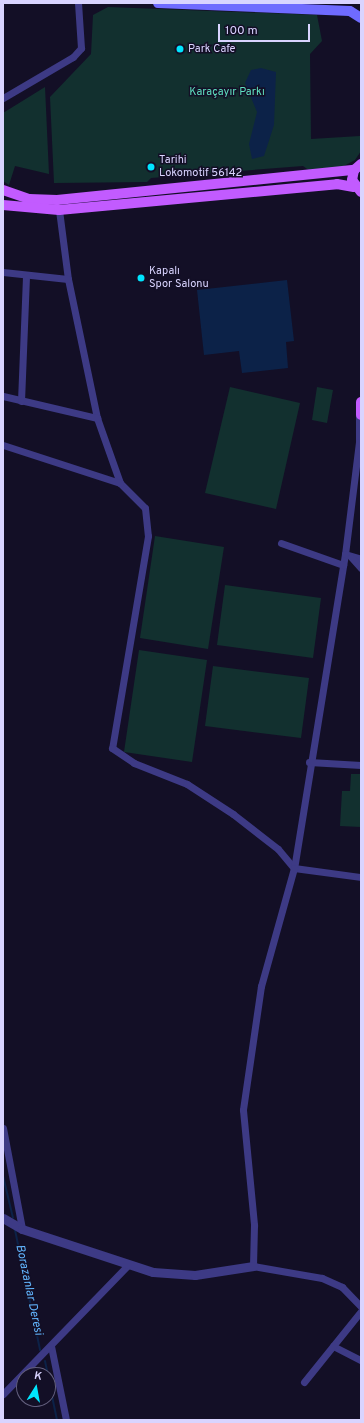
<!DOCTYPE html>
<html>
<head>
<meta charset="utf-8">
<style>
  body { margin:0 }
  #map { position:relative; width:364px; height:1423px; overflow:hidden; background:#130f26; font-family:Overpass,sans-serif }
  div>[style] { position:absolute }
  .green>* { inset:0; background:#12302f }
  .water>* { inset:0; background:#0c2248 }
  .stream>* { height:2px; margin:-1px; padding:0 1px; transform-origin:1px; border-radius:1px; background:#0c2248 }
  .minor>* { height:7px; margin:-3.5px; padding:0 3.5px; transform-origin:3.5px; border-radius:3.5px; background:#3d3a85 }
  .tertiary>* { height:9px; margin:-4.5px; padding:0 4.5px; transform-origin:4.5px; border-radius:4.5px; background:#3d3a85 }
  .secondary>* { height:10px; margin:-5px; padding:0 5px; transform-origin:5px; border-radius:5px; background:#6f6bff }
  .primary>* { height:10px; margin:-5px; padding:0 5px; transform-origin:5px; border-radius:5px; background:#c25bff }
  .dots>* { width:11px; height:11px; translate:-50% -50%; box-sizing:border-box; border:2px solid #130f26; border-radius:50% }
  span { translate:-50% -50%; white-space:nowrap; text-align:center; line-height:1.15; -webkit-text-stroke:3px #130f26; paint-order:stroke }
  .poi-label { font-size:11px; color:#d9d4ff }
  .left { translate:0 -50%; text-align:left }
  .park-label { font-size:11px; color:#5fe0c0 }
  .water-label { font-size:12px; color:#62b6ff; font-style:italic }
  .frame { position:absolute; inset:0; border:4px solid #d9d4ff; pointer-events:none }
  .north { position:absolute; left:16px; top:1367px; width:40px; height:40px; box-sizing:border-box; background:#130f26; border:1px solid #625e7d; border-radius:50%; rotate:11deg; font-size:11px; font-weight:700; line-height:16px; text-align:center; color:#d9d4ff }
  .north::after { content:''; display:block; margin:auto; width:14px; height:18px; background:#00e5ff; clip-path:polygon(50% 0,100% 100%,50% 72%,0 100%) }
  .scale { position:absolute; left:218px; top:24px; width:92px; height:18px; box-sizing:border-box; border:2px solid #d9d4ff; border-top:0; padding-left:5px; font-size:12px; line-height:14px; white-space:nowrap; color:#d9d4ff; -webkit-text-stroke:3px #130f26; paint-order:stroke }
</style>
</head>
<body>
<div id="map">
  <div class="green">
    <div style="clip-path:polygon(108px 7px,317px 15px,322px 41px,310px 54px,311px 139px,360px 136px,361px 151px,355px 160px,342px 167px,310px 171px,303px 166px,151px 178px,147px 182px,54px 183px,50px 97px,91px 54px,93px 15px)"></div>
    <div style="clip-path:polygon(45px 87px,49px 174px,15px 166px,9px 185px,3px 181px,3px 113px)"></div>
    <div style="clip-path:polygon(230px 387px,300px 403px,276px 509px,205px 493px)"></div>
    <div style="clip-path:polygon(317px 387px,333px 390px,327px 423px,312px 420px)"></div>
    <div style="clip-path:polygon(155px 536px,224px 547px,208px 649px,140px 638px)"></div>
    <div style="clip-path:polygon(225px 585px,321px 598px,313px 658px,217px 645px)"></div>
    <div style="clip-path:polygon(139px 650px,207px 660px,192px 762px,124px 752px)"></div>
    <div style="clip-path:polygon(213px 666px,309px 678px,301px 738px,205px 726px)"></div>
    <div style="clip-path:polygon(351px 774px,361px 774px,361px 827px,340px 826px,342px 791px,350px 791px)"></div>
  </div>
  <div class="water">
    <div style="clip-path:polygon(261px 68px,276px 72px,274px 125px,264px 156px,252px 159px,249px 144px,257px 112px,245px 83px,251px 70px)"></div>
    <div style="clip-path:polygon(287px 280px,294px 341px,286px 342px,288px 368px,242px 373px,239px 351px,204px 355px,197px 290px)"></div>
  </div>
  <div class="stream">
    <div style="left:3px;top:1176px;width:43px;rotate:76.6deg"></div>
    <div style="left:15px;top:1230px;width:123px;rotate:78.2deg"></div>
    <div style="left:45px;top:1361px;width:14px;rotate:78deg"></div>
    <div style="left:48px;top:1377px;width:44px;rotate:78.2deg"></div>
  </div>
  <div class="minor">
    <div style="left:3px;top:98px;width:81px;rotate:-30.4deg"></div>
    <div style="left:73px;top:57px;width:12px;rotate:-48deg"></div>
    <div style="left:81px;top:48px;width:45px;rotate:-93.8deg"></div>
    <div style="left:59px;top:210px;width:70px;rotate:82.6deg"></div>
    <div style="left:68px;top:279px;width:142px;rotate:78.2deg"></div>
    <div style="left:97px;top:418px;width:69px;rotate:70.5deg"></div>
    <div style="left:120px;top:483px;width:35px;rotate:45deg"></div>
    <div style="left:145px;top:508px;width:28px;rotate:84deg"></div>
    <div style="left:148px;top:536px;width:215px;rotate:99.6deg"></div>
    <div style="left:112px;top:748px;width:27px;rotate:34deg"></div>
    <div style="left:134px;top:763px;width:57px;rotate:21.6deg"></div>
    <div style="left:187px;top:784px;width:55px;rotate:33.1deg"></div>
    <div style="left:233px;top:814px;width:57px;rotate:37.9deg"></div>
    <div style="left:278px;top:849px;width:25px;rotate:50deg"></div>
    <div style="left:294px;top:868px;width:68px;rotate:7.7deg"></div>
    <div style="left:3px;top:272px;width:65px;rotate:6.1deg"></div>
    <div style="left:3px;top:396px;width:97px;rotate:13.2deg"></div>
    <div style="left:21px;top:401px;width:125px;rotate:-87.7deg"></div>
    <div style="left:359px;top:410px;width:32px;rotate:90deg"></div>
    <div style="left:359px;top:442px;width:113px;rotate:97.1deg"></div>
    <div style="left:345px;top:554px;width:318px;rotate:99.2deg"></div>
    <div style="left:294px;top:868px;width:123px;rotate:105.6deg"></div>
    <div style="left:261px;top:986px;width:125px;rotate:98.3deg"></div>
    <div style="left:243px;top:1110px;width:116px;rotate:84.5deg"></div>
    <div style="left:254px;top:1225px;width:41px;rotate:91.4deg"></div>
    <div style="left:253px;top:1266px;width:70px;rotate:9.9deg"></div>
    <div style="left:322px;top:1278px;width:22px;rotate:24deg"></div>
    <div style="left:342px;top:1287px;width:28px;rotate:46deg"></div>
    <div style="left:3px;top:445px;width:123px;rotate:18deg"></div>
    <div style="left:281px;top:543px;width:66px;rotate:19.5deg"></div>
    <div style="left:345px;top:554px;width:17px;rotate:17deg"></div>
    <div style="left:351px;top:557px;width:15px;rotate:48deg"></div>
    <div style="left:309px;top:762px;width:52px;rotate:3.3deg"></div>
    <div style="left:3px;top:1128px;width:103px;rotate:79.3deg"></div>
    <div style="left:51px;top:1346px;width:76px;rotate:78.5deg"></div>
    <div style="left:333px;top:1346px;width:31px;rotate:27deg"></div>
    <div style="left:304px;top:1382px;width:91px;rotate:-51.2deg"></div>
    <div style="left:3px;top:1394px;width:181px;rotate:-45.9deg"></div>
  </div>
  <div class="tertiary">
    <div style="left:3px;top:1218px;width:22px;rotate:30deg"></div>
    <div style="left:22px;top:1229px;width:138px;rotate:18.2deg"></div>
    <div style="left:153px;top:1272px;width:42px;rotate:4.1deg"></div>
    <div style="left:195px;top:1275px;width:59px;rotate:-8.8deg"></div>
  </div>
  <div class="secondary">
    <div style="left:158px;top:3px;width:192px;rotate:2.4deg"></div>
    <div style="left:350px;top:11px;width:13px;rotate:32deg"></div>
  </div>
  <div class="primary">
    <div style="left:361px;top:164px;width:9px;rotate:139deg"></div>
    <div style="left:354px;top:170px;width:10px;rotate:101deg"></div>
    <div style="left:352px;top:180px;width:15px;rotate:53deg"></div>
    <div style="left:3px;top:190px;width:28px;rotate:19deg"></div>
    <div style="left:29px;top:199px;width:28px;rotate:2deg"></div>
    <div style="left:57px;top:200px;width:299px;rotate:-5.8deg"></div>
    <div style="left:3px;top:205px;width:56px;rotate:5.1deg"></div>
    <div style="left:59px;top:210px;width:279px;rotate:-5.3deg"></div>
    <div style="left:337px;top:184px;width:17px;rotate:10deg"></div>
    <div style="left:361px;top:402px;width:13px;rotate:90deg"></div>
  </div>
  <div class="dots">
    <div style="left:180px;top:49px;background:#00e5ff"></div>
    <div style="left:151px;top:167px;background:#00e5ff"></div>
    <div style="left:141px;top:278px;background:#00e5ff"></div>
  </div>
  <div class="poi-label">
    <span class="left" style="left:188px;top:49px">Park Cafe</span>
    <span class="left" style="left:159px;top:167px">Tarihi<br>Lokomotif 56142</span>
    <span class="left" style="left:149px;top:278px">Kapalı<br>Spor Salonu</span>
  </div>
  <div class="park-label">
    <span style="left:227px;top:92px">Karaçayır Parkı</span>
  </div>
  <div class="water-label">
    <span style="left:28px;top:1290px;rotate:78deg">Borazanlar Deresi</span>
  </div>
  <div class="frame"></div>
  <div class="north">K</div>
  <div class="scale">100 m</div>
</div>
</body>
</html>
